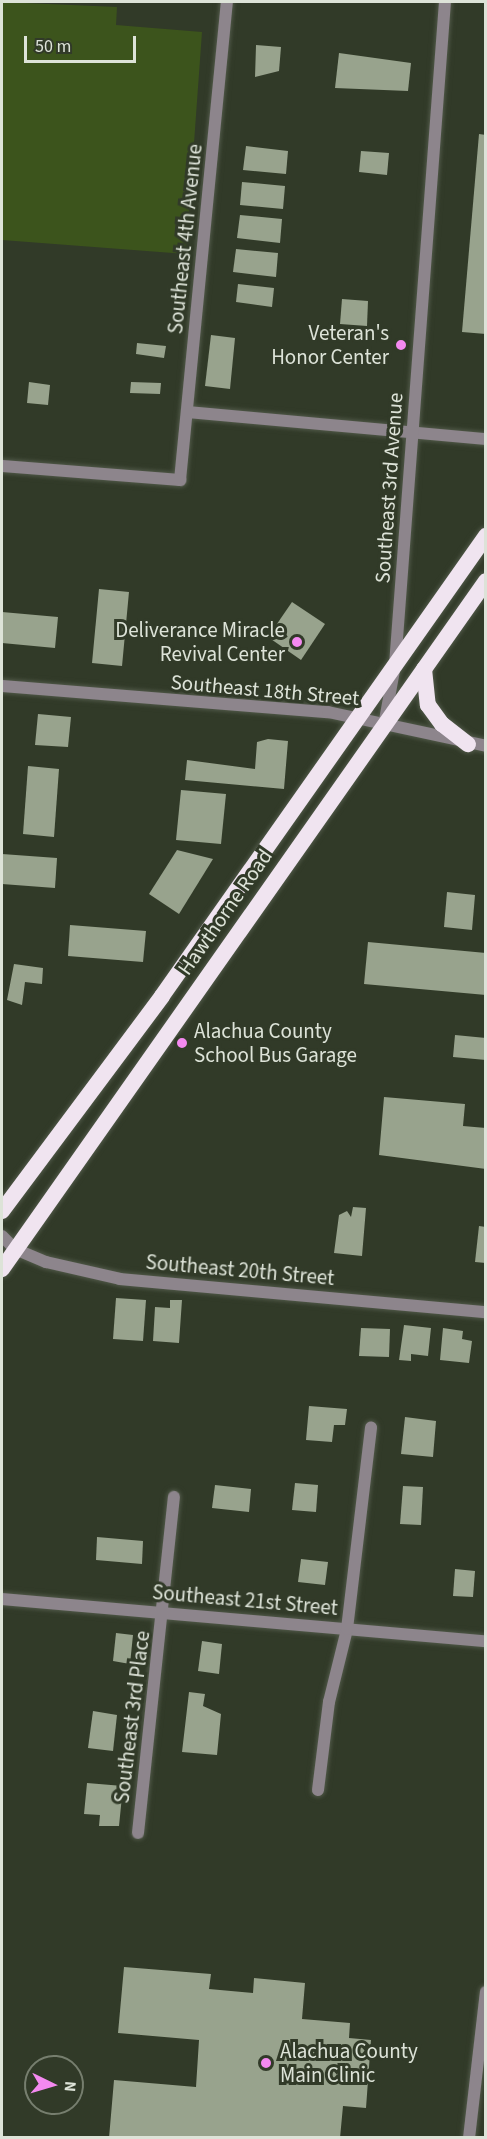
<!DOCTYPE html>
<html>
<head>
<meta charset="utf-8">
<style>
  body { margin:0 }
  #map { position:relative; width:487px; height:2139px; overflow:hidden; background:#313a28; font-family:"Source Sans 3",sans-serif }
  div>[style] { position:absolute }
  .green>* { inset:0; background:#3c541c }
  .building>* { inset:0; background:#98a38d }
  .roads { filter:drop-shadow(0 0 2px #505848) drop-shadow(0 0 2px #505848) }
  .minor>* { height:12px; margin:-6px; padding:0 6px; transform-origin:6px; border-radius:6px; background:#8d858c }
  .tertiary>* { height:12px; margin:-6px; padding:0 6px; transform-origin:6px; border-radius:6px; background:#8d858c }
  .trunk>* { height:16px; margin:-8px; padding:0 8px; transform-origin:8px; border-radius:8px; background:#f0e4f0 }
  .dots>* { width:16px; height:16px; translate:-50% -50%; box-sizing:border-box; border:3px solid #313a28; border-radius:50% }
  span { translate:-50% -50%; white-space:nowrap; text-align:center; line-height:1.15; -webkit-text-stroke:6px #313a28; paint-order:stroke }
  .street-label { font-size:21px; color:#dde3d8 }
  .poi-label { font-size:21px; color:#dde3d8 }
  .right { translate:-100% -50%; text-align:right }
  .left { translate:0 -50%; text-align:left }
  .frame { position:absolute; inset:0; border:3px solid #dde3d8; pointer-events:none }
  .north { position:absolute; left:24px; top:2055px; width:60px; height:60px; box-sizing:border-box; background:#313a28; border:2px solid #767e6e; border-radius:50%; rotate:95deg; font-size:16px; font-weight:700; line-height:24px; text-align:center; color:#dde3d8 }
  .north::after { content:''; display:block; margin:auto; width:21px; height:27px; background:#f489f0; clip-path:polygon(50% 0,100% 100%,50% 72%,0 100%) }
  .scale { position:absolute; left:24px; top:36px; width:112px; height:27px; box-sizing:border-box; border:3px solid #dde3d8; border-top:0; padding-left:8px; font-size:18px; line-height:21px; white-space:nowrap; color:#dde3d8; -webkit-text-stroke:4px #313a28; paint-order:stroke }
</style>
</head>
<body>
<div id="map">
  <div class="green">
    <div style="clip-path:polygon(2px 2px,117px 7px,116px 25px,202px 32px,186px 254px,2px 240px)"></div>
  </div>
  <div class="building">
    <div style="clip-path:polygon(256px 45px,281px 47px,279px 71px,255px 77px)"></div>
    <div style="clip-path:polygon(339px 53px,411px 63px,408px 91px,335px 88px)"></div>
    <div style="clip-path:polygon(479px 134px,486px 135px,486px 334px,462px 332px)"></div>
    <div style="clip-path:polygon(246px 146px,288px 151px,286px 174px,243px 170px)"></div>
    <div style="clip-path:polygon(361px 151px,389px 153px,387px 175px,359px 172px)"></div>
    <div style="clip-path:polygon(242px 182px,285px 186px,283px 209px,240px 205px)"></div>
    <div style="clip-path:polygon(240px 215px,282px 219px,280px 243px,237px 238px)"></div>
    <div style="clip-path:polygon(236px 249px,278px 253px,276px 277px,233px 272px)"></div>
    <div style="clip-path:polygon(238px 284px,274px 288px,272px 307px,236px 302px)"></div>
    <div style="clip-path:polygon(342px 299px,368px 301px,367px 326px,340px 324px)"></div>
    <div style="clip-path:polygon(211px 335px,235px 338px,230px 389px,205px 386px)"></div>
    <div style="clip-path:polygon(137px 343px,166px 346px,164px 358px,136px 354px)"></div>
    <div style="clip-path:polygon(29px 382px,50px 385px,48px 405px,27px 403px)"></div>
    <div style="clip-path:polygon(131px 382px,161px 383px,160px 394px,130px 393px)"></div>
    <div style="clip-path:polygon(99px 589px,129px 592px,122px 666px,92px 663px)"></div>
    <div style="clip-path:polygon(292px 602px,325px 624px,301px 660px,268px 637px)"></div>
    <div style="clip-path:polygon(2px 612px,58px 617px,55px 648px,2px 643px)"></div>
    <div style="clip-path:polygon(38px 714px,71px 717px,68px 747px,35px 745px)"></div>
    <div style="clip-path:polygon(268px 739px,288px 741px,284px 789px,185px 780px,187px 760px,255px 769px,257px 742px)"></div>
    <div style="clip-path:polygon(28px 766px,59px 769px,54px 837px,23px 834px)"></div>
    <div style="clip-path:polygon(181px 790px,226px 794px,221px 844px,176px 840px)"></div>
    <div style="clip-path:polygon(177px 850px,213px 859px,179px 914px,149px 894px)"></div>
    <div style="clip-path:polygon(2px 854px,57px 858px,55px 888px,2px 884px)"></div>
    <div style="clip-path:polygon(447px 892px,475px 895px,472px 930px,444px 927px)"></div>
    <div style="clip-path:polygon(70px 925px,146px 931px,143px 962px,68px 956px)"></div>
    <div style="clip-path:polygon(368px 942px,486px 953px,486px 995px,364px 984px)"></div>
    <div style="clip-path:polygon(14px 964px,43px 968px,42px 984px,25px 982px,22px 1005px,7px 1000px)"></div>
    <div style="clip-path:polygon(455px 1035px,486px 1038px,486px 1060px,453px 1057px)"></div>
    <div style="clip-path:polygon(384px 1097px,465px 1104px,463px 1126px,486px 1128px,486px 1169px,379px 1155px)"></div>
    <div style="clip-path:polygon(353px 1207px,366px 1208px,362px 1256px,334px 1253px,339px 1215px,347px 1211px,351px 1217px)"></div>
    <div style="clip-path:polygon(479px 1226px,486px 1227px,486px 1263px,475px 1262px)"></div>
    <div style="clip-path:polygon(116px 1298px,146px 1300px,143px 1341px,113px 1339px)"></div>
    <div style="clip-path:polygon(170px 1300px,182px 1300px,179px 1343px,153px 1341px,155px 1307px,170px 1308px)"></div>
    <div style="clip-path:polygon(404px 1325px,431px 1328px,428px 1356px,411px 1354px,411px 1361px,399px 1360px)"></div>
    <div style="clip-path:polygon(361px 1328px,390px 1329px,389px 1357px,359px 1356px)"></div>
    <div style="clip-path:polygon(443px 1328px,463px 1331px,462px 1339px,472px 1341px,469px 1363px,440px 1360px)"></div>
    <div style="clip-path:polygon(309px 1406px,347px 1409px,345px 1425px,334px 1425px,332px 1442px,306px 1440px)"></div>
    <div style="clip-path:polygon(405px 1417px,436px 1421px,433px 1457px,401px 1454px)"></div>
    <div style="clip-path:polygon(295px 1483px,318px 1485px,316px 1512px,292px 1510px)"></div>
    <div style="clip-path:polygon(215px 1485px,251px 1489px,249px 1512px,212px 1508px)"></div>
    <div style="clip-path:polygon(403px 1486px,423px 1487px,421px 1525px,400px 1524px)"></div>
    <div style="clip-path:polygon(97px 1537px,143px 1541px,142px 1564px,96px 1560px)"></div>
    <div style="clip-path:polygon(301px 1559px,328px 1562px,325px 1585px,298px 1582px)"></div>
    <div style="clip-path:polygon(455px 1569px,475px 1571px,473px 1597px,453px 1596px)"></div>
    <div style="clip-path:polygon(116px 1633px,133px 1635px,130px 1664px,113px 1661px)"></div>
    <div style="clip-path:polygon(202px 1641px,222px 1644px,219px 1674px,198px 1671px)"></div>
    <div style="clip-path:polygon(189px 1692px,205px 1694px,203px 1706px,221px 1714px,217px 1755px,182px 1752px)"></div>
    <div style="clip-path:polygon(93px 1711px,117px 1715px,113px 1751px,88px 1748px)"></div>
    <div style="clip-path:polygon(87px 1783px,123px 1786px,119px 1826px,99px 1826px,100px 1815px,84px 1814px)"></div>
    <div style="clip-path:polygon(124px 1967px,211px 1974px,209px 1989px,253px 1993px,254px 1978px,305px 1983px,302px 2019px,350px 2023px,349px 2038px,371px 2040px,366px 2108px,343px 2106px,340px 2138px,109px 2138px,114px 2080px,196px 2087px,199px 2040px,118px 2033px)"></div>
  </div>
  <div class="roads">
    <div class="minor">
      <div style="left:188px;top:412px;width:299px;rotate:5.2deg"></div>
      <div style="left:2px;top:466px;width:179px;rotate:4.5deg"></div>
      <div style="left:180px;top:480px;width:480px;rotate:-84.4deg"></div>
      <div style="left:2px;top:686px;width:327px;rotate:4.6deg"></div>
      <div style="left:328px;top:712px;width:162px;rotate:12.1deg"></div>
      <div style="left:2px;top:1236px;width:18px;rotate:45deg"></div>
      <div style="left:15px;top:1249px;width:34px;rotate:23deg"></div>
      <div style="left:46px;top:1262px;width:76px;rotate:12.9deg"></div>
      <div style="left:120px;top:1279px;width:367px;rotate:5.2deg"></div>
      <div style="left:2px;top:1599px;width:486px;rotate:5deg"></div>
      <div style="left:318px;top:1790px;width:89px;rotate:-82.9deg"></div>
      <div style="left:329px;top:1702px;width:75px;rotate:-76.1deg"></div>
      <div style="left:347px;top:1629px;width:203px;rotate:-83.2deg"></div>
      <div style="left:138px;top:1833px;width:338px;rotate:-83.9deg"></div>
      <div style="left:469px;top:2138px;width:147px;rotate:-83.4deg"></div>
    </div>
    <div class="tertiary">
      <div style="left:385px;top:720px;width:56px;rotate:-79.7deg"></div>
      <div style="left:395px;top:665px;width:665px;rotate:-85.69deg"></div>
    </div>
    <div class="trunk">
      <div style="left:424px;top:669px;width:36px;rotate:84deg"></div>
      <div style="left:428px;top:705px;width:24px;rotate:54deg"></div>
      <div style="left:442px;top:724px;width:33px;rotate:38deg"></div>
      <div style="left:2px;top:1211px;width:268px;rotate:-53.3deg"></div>
      <div style="left:162px;top:996px;width:563px;rotate:-54.84deg"></div>
      <div style="left:2px;top:1269px;width:841px;rotate:-54.87deg"></div>
    </div>
  </div>
  <div class="dots">
    <div style="left:401px;top:345px;background:#f489f0"></div>
    <div style="left:297px;top:642px;background:#f489f0"></div>
    <div style="left:182px;top:1043px;background:#f489f0"></div>
    <div style="left:266px;top:2063px;background:#f489f0"></div>
  </div>
  <div class="street-label">
    <span style="left:185px;top:239px;rotate:-84deg">Southeast 4th Avenue</span>
    <span style="left:389px;top:488px;rotate:-86deg">Southeast 3rd Avenue</span>
    <span style="left:265px;top:690px;rotate:5deg">Southeast 18th Street</span>
    <span style="left:225px;top:912px;rotate:-55deg">Hawthorne Road</span>
    <span style="left:240px;top:1270px;rotate:5deg">Southeast 20th Street</span>
    <span style="left:245px;top:1600px;rotate:5deg">Southeast 21st Street</span>
    <span style="left:132px;top:1717px;rotate:-83deg">Southeast 3rd Place</span>
  </div>
  <div class="poi-label">
    <span class="right" style="left:389px;top:345px">Veteran's<br>Honor Center</span>
    <span class="right" style="left:285px;top:642px">Deliverance Miracle<br>Revival Center</span>
    <span class="left" style="left:194px;top:1043px">Alachua County<br>School Bus Garage</span>
    <span class="left" style="left:280px;top:2063px">Alachua County<br>Main Clinic</span>
  </div>
  <div class="frame"></div>
  <div class="north">N</div>
  <div class="scale">50 m</div>
</div>
</body>
</html>
